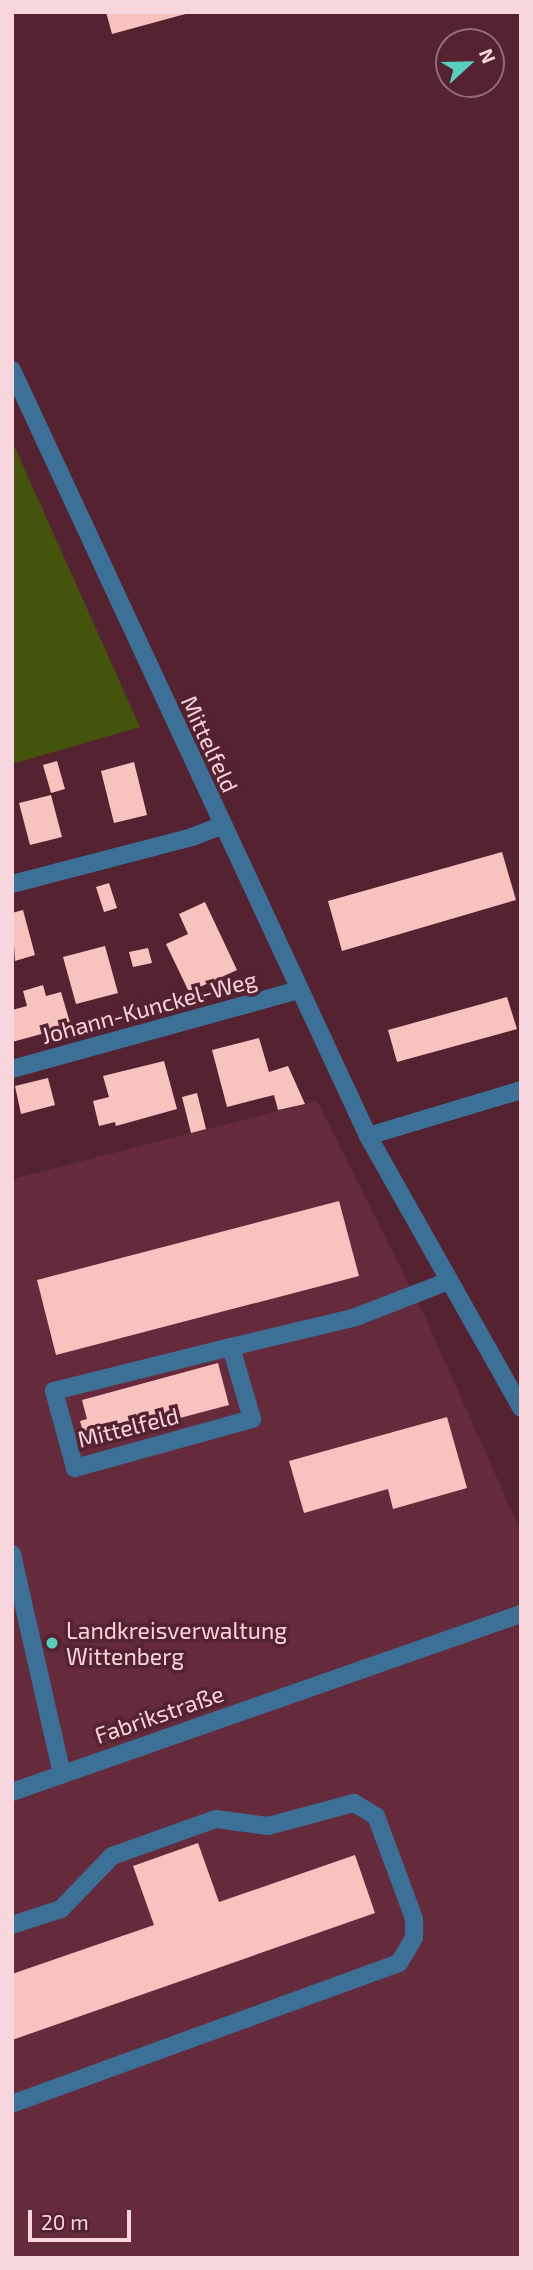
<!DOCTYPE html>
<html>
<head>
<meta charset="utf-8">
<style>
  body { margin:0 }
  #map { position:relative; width:533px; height:2270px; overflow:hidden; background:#552232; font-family:"Exo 2",sans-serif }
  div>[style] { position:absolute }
  .built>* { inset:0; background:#652a3c }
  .green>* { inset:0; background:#44540d }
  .building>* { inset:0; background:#f8c2bf }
  .minor>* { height:18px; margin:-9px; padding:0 9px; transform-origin:9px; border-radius:9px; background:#3c7096 }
  .dots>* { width:19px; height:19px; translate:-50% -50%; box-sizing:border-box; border:4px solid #552232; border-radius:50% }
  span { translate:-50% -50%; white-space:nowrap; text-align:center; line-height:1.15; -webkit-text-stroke:7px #552232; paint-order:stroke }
  .street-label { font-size:23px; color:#f8d6de }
  .poi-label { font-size:23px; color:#f8d6de }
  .left { translate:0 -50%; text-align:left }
  .frame { position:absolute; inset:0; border:14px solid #f8d6de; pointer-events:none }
  .north { position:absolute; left:435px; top:28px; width:70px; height:70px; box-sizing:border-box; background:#552232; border:2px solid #966a77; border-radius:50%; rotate:68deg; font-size:19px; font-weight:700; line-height:28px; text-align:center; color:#f8d6de }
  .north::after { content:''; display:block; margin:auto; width:24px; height:32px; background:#5acebd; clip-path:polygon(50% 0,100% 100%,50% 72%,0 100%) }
  .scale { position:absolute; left:28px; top:2210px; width:103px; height:32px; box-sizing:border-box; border:4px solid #f8d6de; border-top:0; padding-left:9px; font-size:21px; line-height:24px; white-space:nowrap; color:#f8d6de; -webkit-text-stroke:5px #552232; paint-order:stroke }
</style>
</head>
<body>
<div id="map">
  <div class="built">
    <div style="clip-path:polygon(317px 1101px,427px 1321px,521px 1532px,521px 2258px,12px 2258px,12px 1179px)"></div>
  </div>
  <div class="green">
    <div style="clip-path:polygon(12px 441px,140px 727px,12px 764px)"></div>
  </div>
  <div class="building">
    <div style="clip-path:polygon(106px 12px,189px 12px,189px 13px,112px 34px)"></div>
    <div style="clip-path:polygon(57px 761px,65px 789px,51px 793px,43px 765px)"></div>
    <div style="clip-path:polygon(134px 762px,147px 815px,114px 823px,101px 771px)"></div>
    <div style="clip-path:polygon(51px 795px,62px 837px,30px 845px,19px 803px)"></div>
    <div style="clip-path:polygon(502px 852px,516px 900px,342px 951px,328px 901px)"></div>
    <div style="clip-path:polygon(109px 883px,117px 908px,104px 912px,96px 887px)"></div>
    <div style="clip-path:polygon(205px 902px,237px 970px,189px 992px,166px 944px,188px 934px,179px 914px)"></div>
    <div style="clip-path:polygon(23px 910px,35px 955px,15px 961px,12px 913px)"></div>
    <div style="clip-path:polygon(105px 946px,118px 993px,76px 1004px,63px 957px)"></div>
    <div style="clip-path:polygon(148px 948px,152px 963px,133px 967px,129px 952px)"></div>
    <div style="clip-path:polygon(43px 985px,46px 996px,61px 992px,71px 1026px,12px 1042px,12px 1010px,27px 1006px,23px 991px)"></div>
    <div style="clip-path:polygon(507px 997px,517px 1029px,397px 1062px,388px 1030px)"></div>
    <div style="clip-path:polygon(259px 1038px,269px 1072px,288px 1066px,305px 1104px,278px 1110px,274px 1095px,227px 1107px,212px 1050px)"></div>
    <div style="clip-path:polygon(164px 1061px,177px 1109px,116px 1126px,115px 1122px,99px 1126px,93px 1101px,109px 1097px,103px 1076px)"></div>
    <div style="clip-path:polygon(48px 1078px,55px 1105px,21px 1114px,15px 1086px)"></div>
    <div style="clip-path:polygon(197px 1093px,206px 1129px,191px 1133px,182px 1097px)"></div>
    <div style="clip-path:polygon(339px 1201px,359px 1276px,56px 1355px,37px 1280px)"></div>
    <div style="clip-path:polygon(218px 1363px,229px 1405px,93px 1441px,91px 1433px,84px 1435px,80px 1421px,87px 1419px,82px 1400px)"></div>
    <div style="clip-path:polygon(447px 1417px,467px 1488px,393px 1509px,388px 1489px,304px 1513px,289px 1461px)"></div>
    <div style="clip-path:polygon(198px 1843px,219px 1902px,355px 1855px,375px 1913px,12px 2040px,12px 1974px,154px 1925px,133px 1866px)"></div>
  </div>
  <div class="minor">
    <div style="left:12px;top:370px;width:845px;rotate:65.07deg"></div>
    <div style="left:368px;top:1136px;width:312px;rotate:60.6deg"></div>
    <div style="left:12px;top:884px;width:186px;rotate:-14.6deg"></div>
    <div style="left:192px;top:837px;width:30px;rotate:-21deg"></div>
    <div style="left:12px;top:1069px;width:297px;rotate:-15.4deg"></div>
    <div style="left:368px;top:1136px;width:160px;rotate:-16.7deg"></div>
    <div style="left:231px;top:1347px;width:75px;rotate:73.7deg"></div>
    <div style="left:252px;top:1419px;width:184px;rotate:164.5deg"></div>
    <div style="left:75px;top:1468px;width:80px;rotate:-105.3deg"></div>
    <div style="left:54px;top:1391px;width:182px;rotate:-14deg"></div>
    <div style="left:231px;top:1347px;width:125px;rotate:-13.4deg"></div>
    <div style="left:353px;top:1318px;width:103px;rotate:-21.1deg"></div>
    <div style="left:12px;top:1554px;width:226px;rotate:77.2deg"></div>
    <div style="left:12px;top:1792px;width:539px;rotate:-19.28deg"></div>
    <div style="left:12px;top:1925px;width:52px;rotate:-18.1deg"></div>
    <div style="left:61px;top:1909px;width:74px;rotate:-46.1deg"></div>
    <div style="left:112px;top:1856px;width:110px;rotate:-19.6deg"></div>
    <div style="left:216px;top:1819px;width:52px;rotate:7.7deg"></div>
    <div style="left:268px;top:1826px;width:89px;rotate:-15deg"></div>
    <div style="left:354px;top:1803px;width:26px;rotate:31deg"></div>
    <div style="left:376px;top:1816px;width:110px;rotate:69.7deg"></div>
    <div style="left:414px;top:1919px;width:19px;rotate:90deg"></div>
    <div style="left:414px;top:1938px;width:29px;rotate:121deg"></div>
    <div style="left:399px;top:1963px;width:412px;rotate:160deg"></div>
  </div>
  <div class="dots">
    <div style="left:52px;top:1643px;background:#5acebd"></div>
  </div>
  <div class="street-label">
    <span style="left:210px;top:744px;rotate:65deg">Mittelfeld</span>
    <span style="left:149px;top:1007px;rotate:-15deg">Johann-Kunckel-Weg</span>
    <span style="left:128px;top:1427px;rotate:-14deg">Mittelfeld</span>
    <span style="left:159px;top:1714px;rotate:-19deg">Fabrikstraße</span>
  </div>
  <div class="poi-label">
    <span class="left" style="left:66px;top:1643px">Landkreisverwaltung<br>Wittenberg</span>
  </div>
  <div class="frame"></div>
  <div class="north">N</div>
  <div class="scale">20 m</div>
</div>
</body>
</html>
